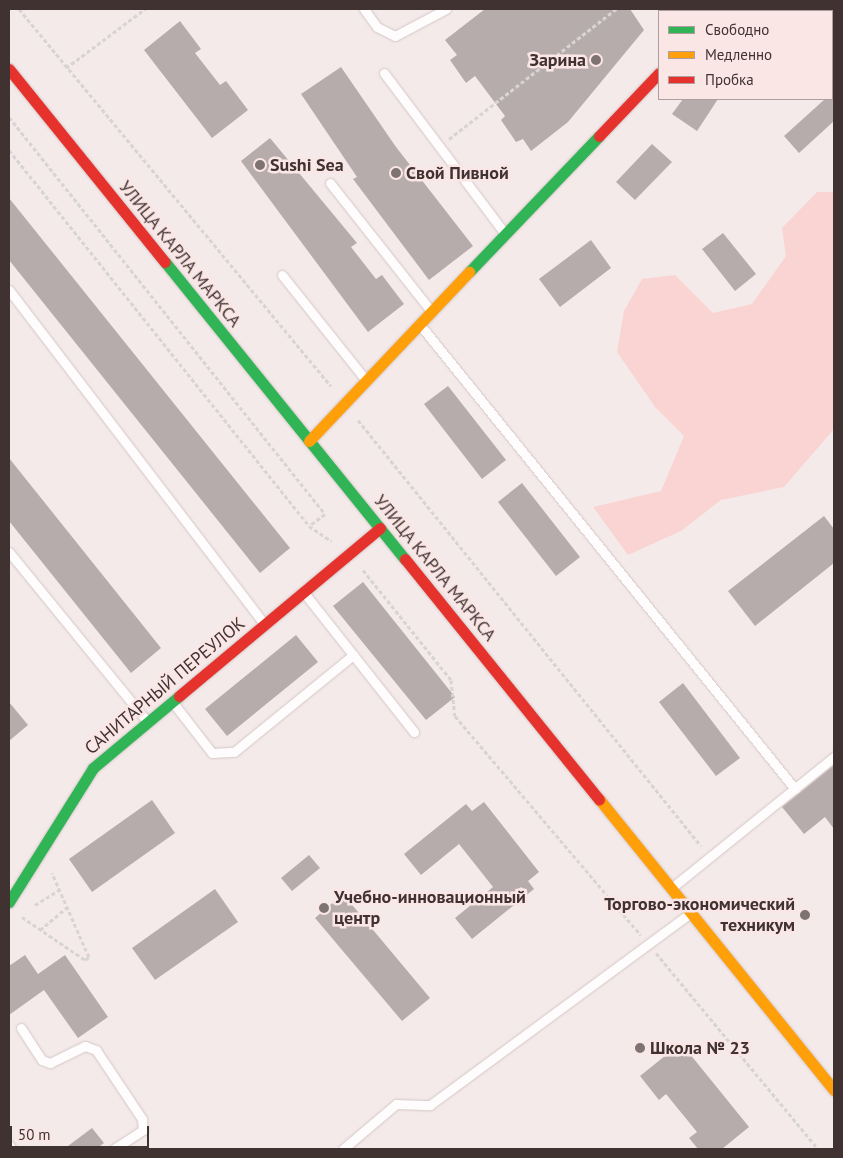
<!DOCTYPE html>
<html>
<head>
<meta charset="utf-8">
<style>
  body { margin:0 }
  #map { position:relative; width:843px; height:1158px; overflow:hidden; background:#f5eaea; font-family:"PT Sans",sans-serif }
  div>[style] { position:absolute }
  .green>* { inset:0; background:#f9d4d3 }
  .building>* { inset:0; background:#b7acac }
  .path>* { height:3px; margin-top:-1.5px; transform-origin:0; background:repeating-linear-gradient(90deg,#d7d4d3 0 4px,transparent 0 6.5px) }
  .roads { filter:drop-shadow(0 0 1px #d3c7c6) drop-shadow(0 0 1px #d3c7c6) }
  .lane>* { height:9px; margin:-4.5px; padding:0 4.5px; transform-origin:4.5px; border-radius:4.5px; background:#fefcfc }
  .street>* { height:19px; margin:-9.5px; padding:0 9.5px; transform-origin:9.5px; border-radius:9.5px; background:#fefcfc }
  .fast>* { height:11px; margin:-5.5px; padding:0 5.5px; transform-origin:5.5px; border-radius:5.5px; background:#30b455 }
  .slow>* { height:11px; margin:-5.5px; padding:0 5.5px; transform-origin:5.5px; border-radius:5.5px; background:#ff9f0a }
  .jam>* { height:11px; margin:-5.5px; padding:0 5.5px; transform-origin:5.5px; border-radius:5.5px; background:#e5322d }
  .dots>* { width:14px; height:14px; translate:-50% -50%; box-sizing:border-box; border:2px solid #fae6e5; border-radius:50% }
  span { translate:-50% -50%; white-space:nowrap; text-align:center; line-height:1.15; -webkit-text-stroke:5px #fae6e5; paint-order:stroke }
  .poi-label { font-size:18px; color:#3f3231; font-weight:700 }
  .right { translate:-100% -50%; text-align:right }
  .left { translate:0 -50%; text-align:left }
  .street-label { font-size:18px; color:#3f3231 }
  .frame { position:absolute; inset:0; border:10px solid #3f3231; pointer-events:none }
  .legend { position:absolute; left:658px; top:10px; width:175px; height:90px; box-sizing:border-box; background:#fae6e5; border:1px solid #af9e9d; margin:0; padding:6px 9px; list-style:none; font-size:15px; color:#3f3231 }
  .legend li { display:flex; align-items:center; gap:10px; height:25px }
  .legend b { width:25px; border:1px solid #af9e9d }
  .scale { position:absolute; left:10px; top:1126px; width:139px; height:22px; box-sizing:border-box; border:2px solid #3f3231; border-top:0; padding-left:6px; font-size:15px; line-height:18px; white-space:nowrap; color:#3f3231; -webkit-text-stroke:4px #fae6e5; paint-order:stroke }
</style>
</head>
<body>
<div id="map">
  <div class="green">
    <div style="clip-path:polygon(817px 192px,834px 192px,834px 429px,784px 487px,721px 500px,681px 531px,628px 555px,593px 507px,661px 491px,684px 436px,655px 407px,617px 352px,624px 311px,642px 279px,675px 275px,713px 313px,752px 304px,786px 256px,782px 228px)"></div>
  </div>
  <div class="building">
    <div style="clip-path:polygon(485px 9px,630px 9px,644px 30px,568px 122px,531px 151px,523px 139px,516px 142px,501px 120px,505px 116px,475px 76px,466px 83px,450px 60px,457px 55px,445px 40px)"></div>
    <div style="clip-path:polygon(180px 21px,201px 49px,195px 53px,220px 85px,226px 81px,248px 110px,212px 138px,144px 50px)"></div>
    <div style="clip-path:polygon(341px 67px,396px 147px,473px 246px,429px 280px,353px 179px,357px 177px,301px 94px)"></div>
    <div style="clip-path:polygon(834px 90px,834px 121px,799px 153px,784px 136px,825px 99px,832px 99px)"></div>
    <div style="clip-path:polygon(683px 99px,718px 99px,697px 131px,672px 114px)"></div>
    <div style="clip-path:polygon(270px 138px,357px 243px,351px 247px,376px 279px,382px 275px,404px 304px,368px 332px,241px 161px)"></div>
    <div style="clip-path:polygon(652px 144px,672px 162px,635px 200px,616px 182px)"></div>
    <div style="clip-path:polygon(9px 198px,290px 548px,260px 573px,9px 260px)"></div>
    <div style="clip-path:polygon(723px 233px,756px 274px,735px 291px,702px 249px)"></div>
    <div style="clip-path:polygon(591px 240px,611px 268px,560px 307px,539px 279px)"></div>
    <div style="clip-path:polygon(448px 386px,506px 460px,482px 479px,424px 404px)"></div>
    <div style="clip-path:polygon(9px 458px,161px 648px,131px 673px,9px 521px)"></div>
    <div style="clip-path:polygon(522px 483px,580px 557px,556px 576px,498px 502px)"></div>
    <div style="clip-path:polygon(824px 516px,834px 529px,834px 563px,755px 626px,728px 591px)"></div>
    <div style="clip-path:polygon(363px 582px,455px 697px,426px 720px,333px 606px)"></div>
    <div style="clip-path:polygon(296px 635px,318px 662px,227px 736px,205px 709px)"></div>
    <div style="clip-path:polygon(683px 683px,740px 758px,716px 776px,659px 702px)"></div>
    <div style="clip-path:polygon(9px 702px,28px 725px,9px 741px)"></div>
    <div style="clip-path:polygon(834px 765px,834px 829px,825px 817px,804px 834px,782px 807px)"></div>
    <div style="clip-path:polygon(152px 800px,175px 833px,92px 892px,69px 859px)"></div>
    <div style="clip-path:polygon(484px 802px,539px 872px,528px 881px,534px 889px,472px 939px,455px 918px,493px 887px,459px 844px,421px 875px,404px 854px,466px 804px,472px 811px)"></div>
    <div style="clip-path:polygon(309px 855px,320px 868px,292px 891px,281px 878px)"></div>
    <div style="clip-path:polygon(215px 889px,238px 922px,155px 980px,132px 948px)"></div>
    <div style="clip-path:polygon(343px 894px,430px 998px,402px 1021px,315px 918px)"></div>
    <div style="clip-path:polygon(25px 955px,38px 974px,65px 955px,108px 1017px,78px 1038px,44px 990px,9px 1015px,9px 966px)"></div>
    <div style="clip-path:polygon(681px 1043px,749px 1127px,722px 1149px,698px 1149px,689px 1138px,697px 1132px,666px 1094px,659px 1100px,640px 1076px)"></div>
    <div style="clip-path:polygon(92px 1128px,104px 1143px,96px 1149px,64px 1149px)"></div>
  </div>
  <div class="path">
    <div style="left:19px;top:9px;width:489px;rotate:50.4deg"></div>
    <div style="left:66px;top:68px;width:99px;rotate:-36.8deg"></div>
    <div style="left:9px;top:117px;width:507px;rotate:51.48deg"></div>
    <div style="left:325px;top:514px;width:20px;rotate:143deg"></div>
    <div style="left:449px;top:139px;width:212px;rotate:-37.9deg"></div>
    <div style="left:9px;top:150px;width:481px;rotate:51.4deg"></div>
    <div style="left:309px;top:526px;width:27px;rotate:34deg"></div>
    <div style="left:358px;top:420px;width:547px;rotate:51.16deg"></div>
    <div style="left:363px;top:570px;width:141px;rotate:51.3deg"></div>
    <div style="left:451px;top:680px;width:36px;rotate:84deg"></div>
    <div style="left:455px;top:716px;width:287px;rotate:49.7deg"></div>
    <div style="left:35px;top:905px;width:28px;rotate:-32deg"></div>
    <div style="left:22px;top:917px;width:76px;rotate:34.3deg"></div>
    <div style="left:85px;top:960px;width:5px;rotate:-37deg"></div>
    <div style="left:89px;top:957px;width:92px;rotate:-113.8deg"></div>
    <div style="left:40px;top:930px;width:35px;rotate:-40deg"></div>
    <div style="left:656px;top:953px;width:254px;rotate:50.4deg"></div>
  </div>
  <div class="roads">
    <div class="lane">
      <div style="left:364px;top:9px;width:22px;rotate:54deg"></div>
      <div style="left:377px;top:27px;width:20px;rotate:27deg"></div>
      <div style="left:395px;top:36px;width:58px;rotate:-27.9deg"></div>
      <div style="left:733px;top:9px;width:36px;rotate:3deg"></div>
      <div style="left:832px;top:16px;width:2px"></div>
      <div style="left:384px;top:73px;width:199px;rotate:53deg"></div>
      <div style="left:330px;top:183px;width:163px;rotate:51.7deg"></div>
      <div style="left:282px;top:275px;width:133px;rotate:51.4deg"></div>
      <div style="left:9px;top:290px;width:420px;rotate:52.6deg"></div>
      <div style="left:421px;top:326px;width:595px;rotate:51.07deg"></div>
      <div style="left:9px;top:552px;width:217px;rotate:50.8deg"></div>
      <div style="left:305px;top:594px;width:176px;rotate:51.7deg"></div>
      <div style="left:174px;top:704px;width:62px;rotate:52.2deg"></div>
      <div style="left:212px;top:753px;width:22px;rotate:-3deg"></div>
      <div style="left:234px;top:752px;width:154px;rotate:-39.2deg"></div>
      <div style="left:674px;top:886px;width:206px;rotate:-38.9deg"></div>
      <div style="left:21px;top:1028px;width:38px;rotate:57deg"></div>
      <div style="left:42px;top:1060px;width:9px;rotate:21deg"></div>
      <div style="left:50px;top:1063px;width:39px;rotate:-26deg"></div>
      <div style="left:85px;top:1046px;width:12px;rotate:20deg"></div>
      <div style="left:96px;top:1050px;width:83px;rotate:56.3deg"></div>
      <div style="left:142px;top:1119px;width:11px;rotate:85deg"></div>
      <div style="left:143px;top:1130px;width:35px;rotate:147deg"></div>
      <div style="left:9px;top:1145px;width:5px;rotate:53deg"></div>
      <div style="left:343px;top:1149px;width:70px;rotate:-40.3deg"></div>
      <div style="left:396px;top:1104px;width:34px;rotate:2deg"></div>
      <div style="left:430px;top:1105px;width:320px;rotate:-36.4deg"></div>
    </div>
    <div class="street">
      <div style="left:716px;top:11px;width:4px;rotate:-34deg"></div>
    </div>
    <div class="fast">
      <div style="left:165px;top:262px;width:382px;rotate:51.1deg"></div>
      <div style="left:469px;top:272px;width:188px;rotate:-46.3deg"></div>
      <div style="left:9px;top:902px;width:158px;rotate:-57.9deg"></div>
      <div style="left:93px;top:768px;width:112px;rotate:-39.9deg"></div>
    </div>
    <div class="slow">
      <div style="left:309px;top:441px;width:233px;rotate:-46.6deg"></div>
      <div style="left:599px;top:799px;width:374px;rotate:51.1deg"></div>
    </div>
    <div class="jam">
      <div style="left:9px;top:69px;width:248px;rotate:51.1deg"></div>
      <div style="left:599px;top:136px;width:87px;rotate:-46.4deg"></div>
      <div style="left:405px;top:559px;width:309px;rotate:51.1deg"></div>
      <div style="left:179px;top:696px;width:262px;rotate:-39.9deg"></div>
    </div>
  </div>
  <div class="dots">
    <div style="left:596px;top:60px;background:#7f7272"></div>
    <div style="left:260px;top:165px;background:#7f7272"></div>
    <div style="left:396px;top:173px;background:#7f7272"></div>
    <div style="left:324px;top:908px;background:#7f7272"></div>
    <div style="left:805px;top:915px;background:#7f7272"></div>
    <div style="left:640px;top:1048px;background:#7f7272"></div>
  </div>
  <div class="poi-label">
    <span class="right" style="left:586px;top:60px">Зарина</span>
    <span class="left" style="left:270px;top:165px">Sushi Sea</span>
    <span class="left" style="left:406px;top:173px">Свой Пивной</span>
    <span class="left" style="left:334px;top:908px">Учебно-инновационный<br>центр</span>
    <span class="right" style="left:795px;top:915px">Торгово-экономический<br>техникум</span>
    <span class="left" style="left:650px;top:1048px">Школа № 23</span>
  </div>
  <div class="street-label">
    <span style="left:180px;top:254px;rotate:51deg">УЛИЦА КАРЛА МАРКСА</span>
    <span style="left:435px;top:568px;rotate:51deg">УЛИЦА КАРЛА МАРКСА</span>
    <span style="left:165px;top:686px;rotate:-40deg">САНИТАРНЫЙ ПЕРЕУЛОК</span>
  </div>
  <div class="frame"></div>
  <ul class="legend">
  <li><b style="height:6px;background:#30b455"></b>Свободно</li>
  <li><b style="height:6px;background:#ff9f0a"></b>Медленно</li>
  <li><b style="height:6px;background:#e5322d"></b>Пробка</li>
  </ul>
  <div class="scale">50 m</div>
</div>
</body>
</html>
